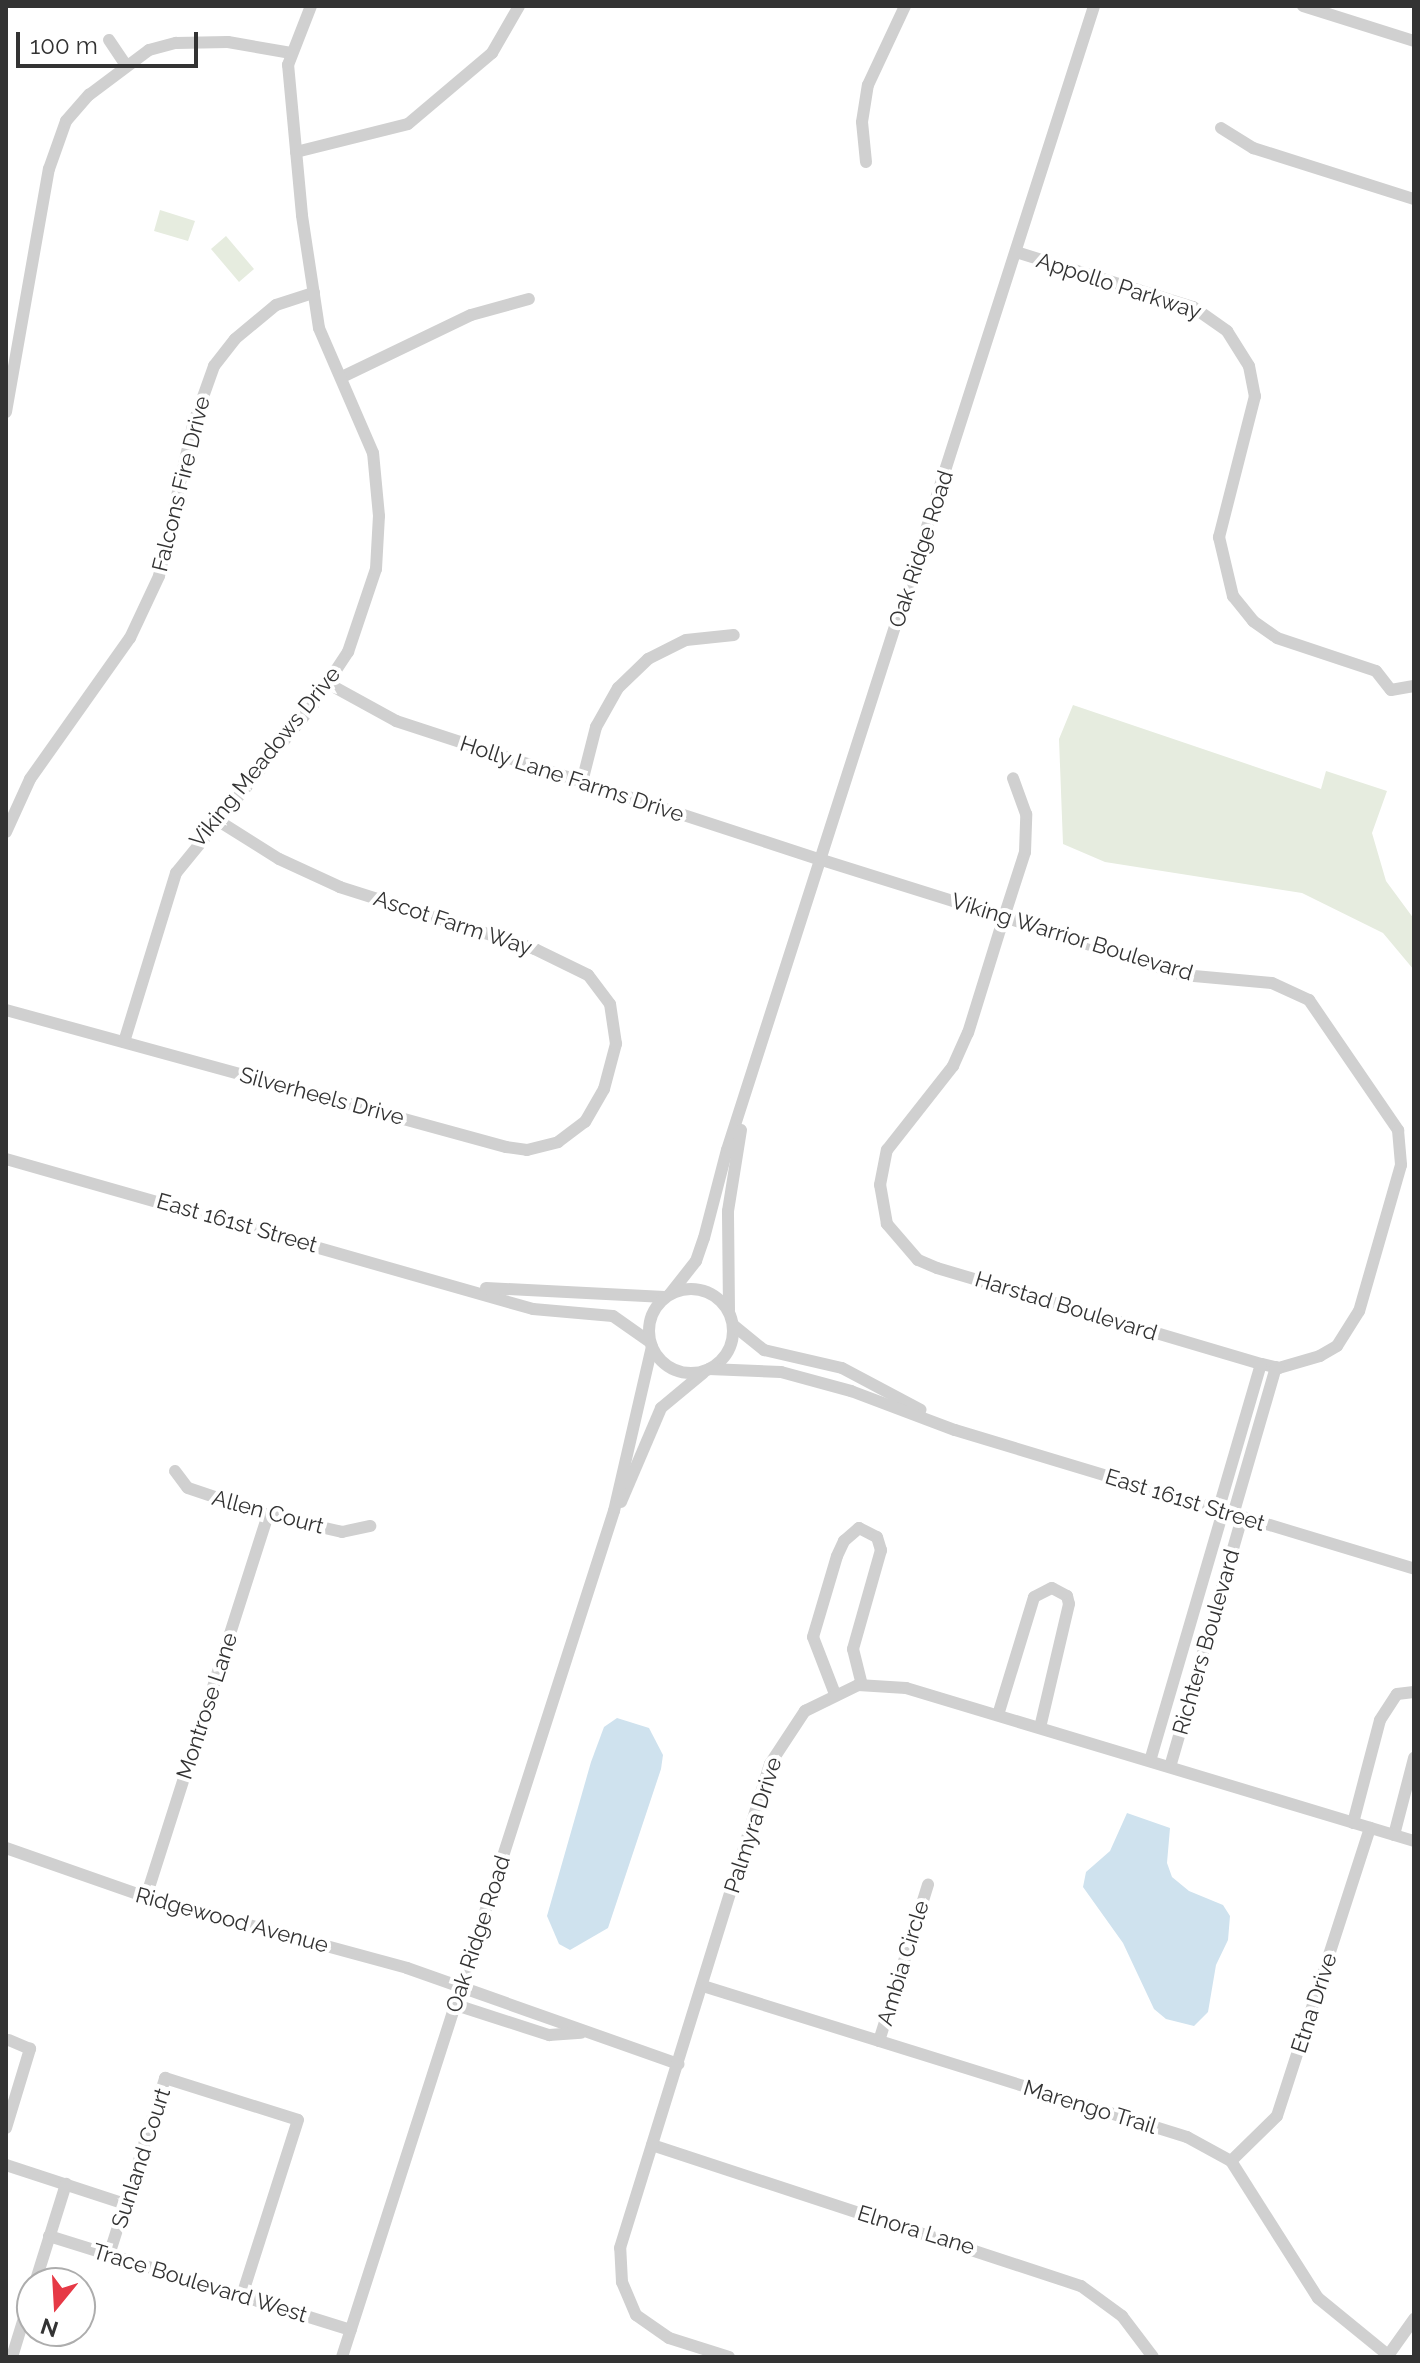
<!DOCTYPE html>
<html>
<head>
<meta charset="utf-8">
<style>
  body { margin:0 }
  #map { position:relative; width:1420px; height:2363px; overflow:hidden; background:#fff; font-family:Raleway,sans-serif }
  div>[style] { position:absolute }
  .green>* { inset:0; background:#e6ecdf }
  .water>* { inset:0; background:#cfe2ee }
  .minor>* { height:12px; margin:-6px; padding:0 6px; transform-origin:6px; border-radius:6px; background:#d0d0d0 }
  .minor>.ring { margin:-6px; padding:0; box-sizing:content-box; background:none; border:12px solid #d0d0d0; border-radius:50% }
  span { translate:-50% -50%; white-space:nowrap; text-align:center; line-height:1.15; -webkit-text-stroke:8px #fff; paint-order:stroke }
  .street-label { font-size:22px; color:#333 }
  .frame { position:absolute; inset:0; border:8px solid #333; pointer-events:none }
  .north { position:absolute; left:16px; top:2267px; width:80px; height:80px; box-sizing:border-box; background:#fff; border:2px solid #adadad; border-radius:50%; rotate:198deg; font-size:22px; font-weight:700; line-height:32px; text-align:center; color:#333 }
  .north::after { content:''; display:block; margin:auto; width:28px; height:36px; background:#e63946; clip-path:polygon(50% 0,100% 100%,50% 72%,0 100%) }
  .scale { position:absolute; left:16px; top:32px; width:182px; height:36px; box-sizing:border-box; border:4px solid #333; border-top:0; padding-left:10px; font-size:24px; line-height:28px; white-space:nowrap; color:#333; -webkit-text-stroke:6px #fff; paint-order:stroke }
</style>
</head>
<body>
<div id="map">
  <div class="green">
    <div style="clip-path:polygon(160px 210px,195px 221px,188px 241px,154px 231px)"></div>
    <div style="clip-path:polygon(226px 236px,254px 269px,239px 282px,211px 249px)"></div>
    <div style="clip-path:polygon(1073px 705px,1321px 789px,1326px 771px,1387px 791px,1372px 833px,1386px 881px,1414px 919px,1414px 970px,1383px 933px,1302px 893px,1105px 862px,1063px 844px,1059px 739px)"></div>
  </div>
  <div class="water">
    <div style="clip-path:polygon(617px 1718px,649px 1728px,663px 1755px,661px 1769px,608px 1928px,570px 1950px,559px 1944px,547px 1916px,591px 1762px,604px 1727px)"></div>
    <div style="clip-path:polygon(1127px 1813px,1170px 1828px,1167px 1863px,1172px 1877px,1189px 1891px,1223px 1905px,1230px 1916px,1228px 1940px,1216px 1965px,1208px 2012px,1194px 2026px,1166px 2019px,1154px 2009px,1123px 1943px,1083px 1887px,1086px 1872px,1110px 1851px)"></div>
  </div>
  <div class="minor">
    <div style="left:1303px;top:6px;width:116px;rotate:17.5deg"></div>
    <div style="left:109px;top:40px;width:29px;rotate:56deg"></div>
    <div style="left:1221px;top:128px;width:38px;rotate:32deg"></div>
    <div style="left:1253px;top:148px;width:169px;rotate:17.6deg"></div>
    <div style="left:296px;top:152px;width:115px;rotate:-14deg"></div>
    <div style="left:408px;top:124px;width:110px;rotate:-40.2deg"></div>
    <div style="left:492px;top:53px;width:54px;rotate:-60.1deg"></div>
    <div style="left:866px;top:162px;width:40px;rotate:-95.7deg"></div>
    <div style="left:862px;top:122px;width:37px;rotate:-81deg"></div>
    <div style="left:868px;top:85px;width:87px;rotate:-64.9deg"></div>
    <div style="left:1016px;top:252px;width:185px;rotate:17.3deg"></div>
    <div style="left:1193px;top:307px;width:42px;rotate:35.2deg"></div>
    <div style="left:1227px;top:331px;width:41px;rotate:57.8deg"></div>
    <div style="left:1249px;top:366px;width:31px;rotate:79deg"></div>
    <div style="left:1255px;top:396px;width:146px;rotate:104.3deg"></div>
    <div style="left:1219px;top:537px;width:61px;rotate:76.7deg"></div>
    <div style="left:1233px;top:596px;width:32px;rotate:51deg"></div>
    <div style="left:1253px;top:621px;width:29px;rotate:35deg"></div>
    <div style="left:1277px;top:638px;width:104px;rotate:18.4deg"></div>
    <div style="left:1376px;top:671px;width:24px;rotate:52deg"></div>
    <div style="left:1391px;top:690px;width:23px;rotate:-10deg"></div>
    <div style="left:342px;top:377px;width:143px;rotate:-25.7deg"></div>
    <div style="left:471px;top:315px;width:60px;rotate:-15.4deg"></div>
    <div style="left:6px;top:412px;width:247px;rotate:-80deg"></div>
    <div style="left:49px;top:169px;width:51px;rotate:-70.5deg"></div>
    <div style="left:66px;top:121px;width:35px;rotate:-49deg"></div>
    <div style="left:89px;top:95px;width:75px;rotate:-36.9deg"></div>
    <div style="left:149px;top:50px;width:28px;rotate:-15deg"></div>
    <div style="left:176px;top:43px;width:52px;rotate:-1.1deg"></div>
    <div style="left:228px;top:42px;width:64px;rotate:9.9deg"></div>
    <div style="left:327px;top:683px;width:79px;rotate:28.8deg"></div>
    <div style="left:396px;top:721px;width:448px;rotate:18.1deg"></div>
    <div style="left:822px;top:860px;width:191px;rotate:17.4deg"></div>
    <div style="left:1004px;top:917px;width:188px;rotate:18deg"></div>
    <div style="left:1183px;top:975px;width:89px;rotate:5.1deg"></div>
    <div style="left:1272px;top:983px;width:41px;rotate:24.7deg"></div>
    <div style="left:1309px;top:1000px;width:158px;rotate:55.6deg"></div>
    <div style="left:1398px;top:1130px;width:35px;rotate:85deg"></div>
    <div style="left:1401px;top:1165px;width:152px;rotate:106deg"></div>
    <div style="left:1359px;top:1311px;width:41px;rotate:122.2deg"></div>
    <div style="left:1337px;top:1346px;width:20px;rotate:150deg"></div>
    <div style="left:1320px;top:1356px;width:43px;rotate:163.7deg"></div>
    <div style="left:1279px;top:1368px;width:18px;rotate:-167deg"></div>
    <div style="left:1261px;top:1364px;width:338px;rotate:-163.5deg"></div>
    <div style="left:937px;top:1268px;width:21px;rotate:-157deg"></div>
    <div style="left:918px;top:1260px;width:48px;rotate:-130.7deg"></div>
    <div style="left:887px;top:1224px;width:40px;rotate:-100deg"></div>
    <div style="left:880px;top:1185px;width:36px;rotate:-79deg"></div>
    <div style="left:887px;top:1150px;width:107px;rotate:-51.8deg"></div>
    <div style="left:953px;top:1066px;width:36px;rotate:-66deg"></div>
    <div style="left:968px;top:1033px;width:121px;rotate:-72.8deg"></div>
    <div style="left:1004px;top:917px;width:68px;rotate:-72.1deg"></div>
    <div style="left:1025px;top:852px;width:38px;rotate:-88deg"></div>
    <div style="left:1026px;top:814px;width:38px;rotate:-110deg"></div>
    <div style="left:582px;top:782px;width:57px;rotate:-75.7deg"></div>
    <div style="left:596px;top:727px;width:45px;rotate:-60.6deg"></div>
    <div style="left:618px;top:688px;width:42px;rotate:-44deg"></div>
    <div style="left:648px;top:659px;width:42px;rotate:-26.6deg"></div>
    <div style="left:686px;top:640px;width:48px;rotate:-5.9deg"></div>
    <div style="left:6px;top:832px;width:58px;rotate:-65.6deg"></div>
    <div style="left:30px;top:779px;width:173px;rotate:-54.7deg"></div>
    <div style="left:130px;top:638px;width:68px;rotate:-64.9deg"></div>
    <div style="left:159px;top:576px;width:155px;rotate:-77.3deg"></div>
    <div style="left:193px;top:425px;width:63px;rotate:-70.4deg"></div>
    <div style="left:214px;top:366px;width:34px;rotate:-52deg"></div>
    <div style="left:235px;top:339px;width:53px;rotate:-39.7deg"></div>
    <div style="left:276px;top:305px;width:40px;rotate:-18deg"></div>
    <div style="left:6px;top:1010px;width:518px;rotate:15.32deg"></div>
    <div style="left:506px;top:1147px;width:21px;rotate:8deg"></div>
    <div style="left:527px;top:1150px;width:32px;rotate:-14deg"></div>
    <div style="left:558px;top:1142px;width:34px;rotate:-37deg"></div>
    <div style="left:585px;top:1122px;width:38px;rotate:-60deg"></div>
    <div style="left:604px;top:1089px;width:47px;rotate:-75.1deg"></div>
    <div style="left:616px;top:1044px;width:40px;rotate:-98.5deg"></div>
    <div style="left:610px;top:1004px;width:36px;rotate:-127deg"></div>
    <div style="left:588px;top:975px;width:59px;rotate:-153.9deg"></div>
    <div style="left:535px;top:949px;width:205px;rotate:-162.4deg"></div>
    <div style="left:340px;top:887px;width:67px;rotate:-155.3deg"></div>
    <div style="left:279px;top:859px;width:73px;rotate:-147.8deg"></div>
    <div style="left:124px;top:1042px;width:177px;rotate:-72.9deg"></div>
    <div style="left:176px;top:873px;width:217px;rotate:-50.8deg"></div>
    <div style="left:313px;top:705px;width:64px;rotate:-56.6deg"></div>
    <div style="left:348px;top:652px;width:88px;rotate:-71.4deg"></div>
    <div style="left:376px;top:569px;width:53px;rotate:-86.8deg"></div>
    <div style="left:379px;top:516px;width:63px;rotate:-95.4deg"></div>
    <div style="left:373px;top:453px;width:136px;rotate:-113.4deg"></div>
    <div style="left:319px;top:328px;width:114px;rotate:-98.6deg"></div>
    <div style="left:302px;top:215px;width:151px;rotate:-95.3deg"></div>
    <div style="left:288px;top:65px;width:63px;rotate:-68.7deg"></div>
    <div style="left:6px;top:1159px;width:548px;rotate:15.89deg"></div>
    <div style="left:533px;top:1309px;width:80px;rotate:5deg"></div>
    <div style="left:613px;top:1316px;width:45px;rotate:35.1deg"></div>
    <div style="left:486px;top:1288px;width:179px;rotate:2.9deg"></div>
    <div class="ring" style="left:649px;top:1289px;width:72px;height:72px"></div>
    <div style="left:670px;top:1294px;width:42px;rotate:-51.8deg"></div>
    <div style="left:696px;top:1261px;width:24px;rotate:-71deg"></div>
    <div style="left:704px;top:1238px;width:91px;rotate:-75.4deg"></div>
    <div style="left:727px;top:1150px;width:1201px;rotate:-72.21deg"></div>
    <div style="left:729px;top:1310px;width:99px;rotate:-90.6deg"></div>
    <div style="left:728px;top:1211px;width:82px;rotate:-80.9deg"></div>
    <div style="left:733px;top:1325px;width:40px;rotate:39deg"></div>
    <div style="left:764px;top:1350px;width:80px;rotate:13deg"></div>
    <div style="left:842px;top:1368px;width:89px;rotate:28deg"></div>
    <div style="left:709px;top:1369px;width:72px;rotate:2.4deg"></div>
    <div style="left:781px;top:1372px;width:73px;rotate:15.2deg"></div>
    <div style="left:851px;top:1391px;width:111px;rotate:20.6deg"></div>
    <div style="left:955px;top:1430px;width:480px;rotate:16.8deg"></div>
    <div style="left:175px;top:1471px;width:21px;rotate:53deg"></div>
    <div style="left:188px;top:1488px;width:84px;rotate:18.6deg"></div>
    <div style="left:268px;top:1515px;width:76px;rotate:12.9deg"></div>
    <div style="left:342px;top:1532px;width:29px;rotate:-12deg"></div>
    <div style="left:621px;top:1502px;width:102px;rotate:-66.9deg"></div>
    <div style="left:661px;top:1408px;width:55px;rotate:-39.8deg"></div>
    <div style="left:1218px;top:1511px;width:153px;rotate:-73.7deg"></div>
    <div style="left:1233px;top:1515px;width:154px;rotate:-73.8deg"></div>
    <div style="left:835px;top:1694px;width:61px;rotate:-111.1deg"></div>
    <div style="left:813px;top:1637px;width:84px;rotate:-73.5deg"></div>
    <div style="left:837px;top:1556px;width:17px;rotate:-65deg"></div>
    <div style="left:844px;top:1541px;width:20px;rotate:-41deg"></div>
    <div style="left:859px;top:1528px;width:20px;rotate:27deg"></div>
    <div style="left:877px;top:1537px;width:14px;rotate:73deg"></div>
    <div style="left:881px;top:1550px;width:103px;rotate:105.8deg"></div>
    <div style="left:853px;top:1649px;width:37px;rotate:76deg"></div>
    <div style="left:998px;top:1715px;width:123px;rotate:-73deg"></div>
    <div style="left:1034px;top:1597px;width:20px;rotate:-27deg"></div>
    <div style="left:1052px;top:1588px;width:17px;rotate:28deg"></div>
    <div style="left:1067px;top:1596px;width:8px;rotate:76deg"></div>
    <div style="left:1069px;top:1604px;width:127px;rotate:103.2deg"></div>
    <div style="left:1150px;top:1761px;width:259px;rotate:-73.7deg"></div>
    <div style="left:1170px;top:1767px;width:259px;rotate:-73.9deg"></div>
    <div style="left:1353px;top:1823px;width:106px;rotate:-75.3deg"></div>
    <div style="left:1380px;top:1720px;width:31px;rotate:-57deg"></div>
    <div style="left:1397px;top:1694px;width:17px;rotate:-7deg"></div>
    <div style="left:1394px;top:1835px;width:80px;rotate:-75.4deg"></div>
    <div style="left:6px;top:1848px;width:148px;rotate:19.3deg"></div>
    <div style="left:146px;top:1897px;width:270px;rotate:15.2deg"></div>
    <div style="left:407px;top:1968px;width:288px;rotate:19.5deg"></div>
    <div style="left:146px;top:1897px;width:401px;rotate:-72.3deg"></div>
    <div style="left:703px;top:1986px;width:507px;rotate:17.33deg"></div>
    <div style="left:1187px;top:2137px;width:50px;rotate:28.6deg"></div>
    <div style="left:1231px;top:2161px;width:162px;rotate:57.6deg"></div>
    <div style="left:1318px;top:2298px;width:90px;rotate:39.2deg"></div>
    <div style="left:456px;top:2005px;width:98px;rotate:17.9deg"></div>
    <div style="left:549px;top:2035px;width:32px;rotate:-4deg"></div>
    <div style="left:879px;top:2041px;width:164px;rotate:-72.6deg"></div>
    <div style="left:6px;top:2128px;width:83px;rotate:-73.1deg"></div>
    <div style="left:30px;top:2049px;width:23px;rotate:-157deg"></div>
    <div style="left:652px;top:2145px;width:452px;rotate:18.2deg"></div>
    <div style="left:1081px;top:2286px;width:51px;rotate:36.2deg"></div>
    <div style="left:1122px;top:2316px;width:51px;rotate:52.9deg"></div>
    <div style="left:1231px;top:2161px;width:64px;rotate:-44.4deg"></div>
    <div style="left:1277px;top:2116px;width:303px;rotate:-72.1deg"></div>
    <div style="left:6px;top:2165px;width:125px;rotate:18.1deg"></div>
    <div style="left:49px;top:2236px;width:316px;rotate:17.3deg"></div>
    <div style="left:109px;top:2255px;width:186px;rotate:-72.4deg"></div>
    <div style="left:165px;top:2078px;width:139px;rotate:17.5deg"></div>
    <div style="left:298px;top:2120px;width:185px;rotate:107.7deg"></div>
    <div style="left:35px;top:2283px;width:104px;rotate:-72.6deg"></div>
    <div style="left:12px;top:2357px;width:68px;rotate:-72.9deg"></div>
    <div style="left:342px;top:2357px;width:889px;rotate:-72.18deg"></div>
    <div style="left:614px;top:1511px;width:169px;rotate:-77deg"></div>
    <div style="left:729px;top:2357px;width:63px;rotate:-162.4deg"></div>
    <div style="left:669px;top:2338px;width:40px;rotate:-145.1deg"></div>
    <div style="left:636px;top:2315px;width:36px;rotate:-113deg"></div>
    <div style="left:622px;top:2282px;width:34px;rotate:-93deg"></div>
    <div style="left:620px;top:2248px;width:507px;rotate:-72.78deg"></div>
    <div style="left:770px;top:1764px;width:64px;rotate:-56.6deg"></div>
    <div style="left:805px;top:1711px;width:59px;rotate:-26.1deg"></div>
    <div style="left:858px;top:1685px;width:48px;rotate:3.6deg"></div>
    <div style="left:906px;top:1688px;width:531px;rotate:16.76deg"></div>
    <div style="left:1387px;top:2357px;width:47px;rotate:-54.6deg"></div>
  </div>
  <div class="street-label">
    <span style="left:1119px;top:286px;rotate:18deg">Appollo Parkway</span>
    <span style="left:181px;top:484px;rotate:-76deg">Falcons Fire Drive</span>
    <span style="left:921px;top:549px;rotate:-72deg">Oak Ridge Road</span>
    <span style="left:265px;top:757px;rotate:-51deg">Viking Meadows Drive</span>
    <span style="left:572px;top:779px;rotate:18deg">Holly Lane Farms Drive</span>
    <span style="left:453px;top:923px;rotate:18deg">Ascot Farm Way</span>
    <span style="left:1072px;top:937px;rotate:17deg">Viking Warrior Boulevard</span>
    <span style="left:322px;top:1096px;rotate:15deg">Silverheels Drive</span>
    <span style="left:237px;top:1223px;rotate:16deg">East 161st Street</span>
    <span style="left:1066px;top:1306px;rotate:17deg">Harstad Boulevard</span>
    <span style="left:1185px;top:1500px;rotate:17deg">East 161st Street</span>
    <span style="left:268px;top:1512px;rotate:15deg">Allen Court</span>
    <span style="left:1206px;top:1642px;rotate:-74deg">Richters Boulevard</span>
    <span style="left:207px;top:1706px;rotate:-72deg">Montrose Lane</span>
    <span style="left:753px;top:1825px;rotate:-72deg">Palmyra Drive</span>
    <span style="left:232px;top:1920px;rotate:15deg">Ridgewood Avenue</span>
    <span style="left:478px;top:1934px;rotate:-72deg">Oak Ridge Road</span>
    <span style="left:903px;top:1963px;rotate:-73deg">Ambia Circle</span>
    <span style="left:1314px;top:2003px;rotate:-72deg">Etna Drive</span>
    <span style="left:1090px;top:2107px;rotate:17deg">Marengo Trail</span>
    <span style="left:141px;top:2158px;rotate:-72deg">Sunland Court</span>
    <span style="left:916px;top:2230px;rotate:17deg">Elnora Lane</span>
    <span style="left:200px;top:2283px;rotate:17deg">Trace Boulevard West</span>
  </div>
  <div class="frame"></div>
  <div class="north">N</div>
  <div class="scale">100 m</div>
</div>
</body>
</html>
